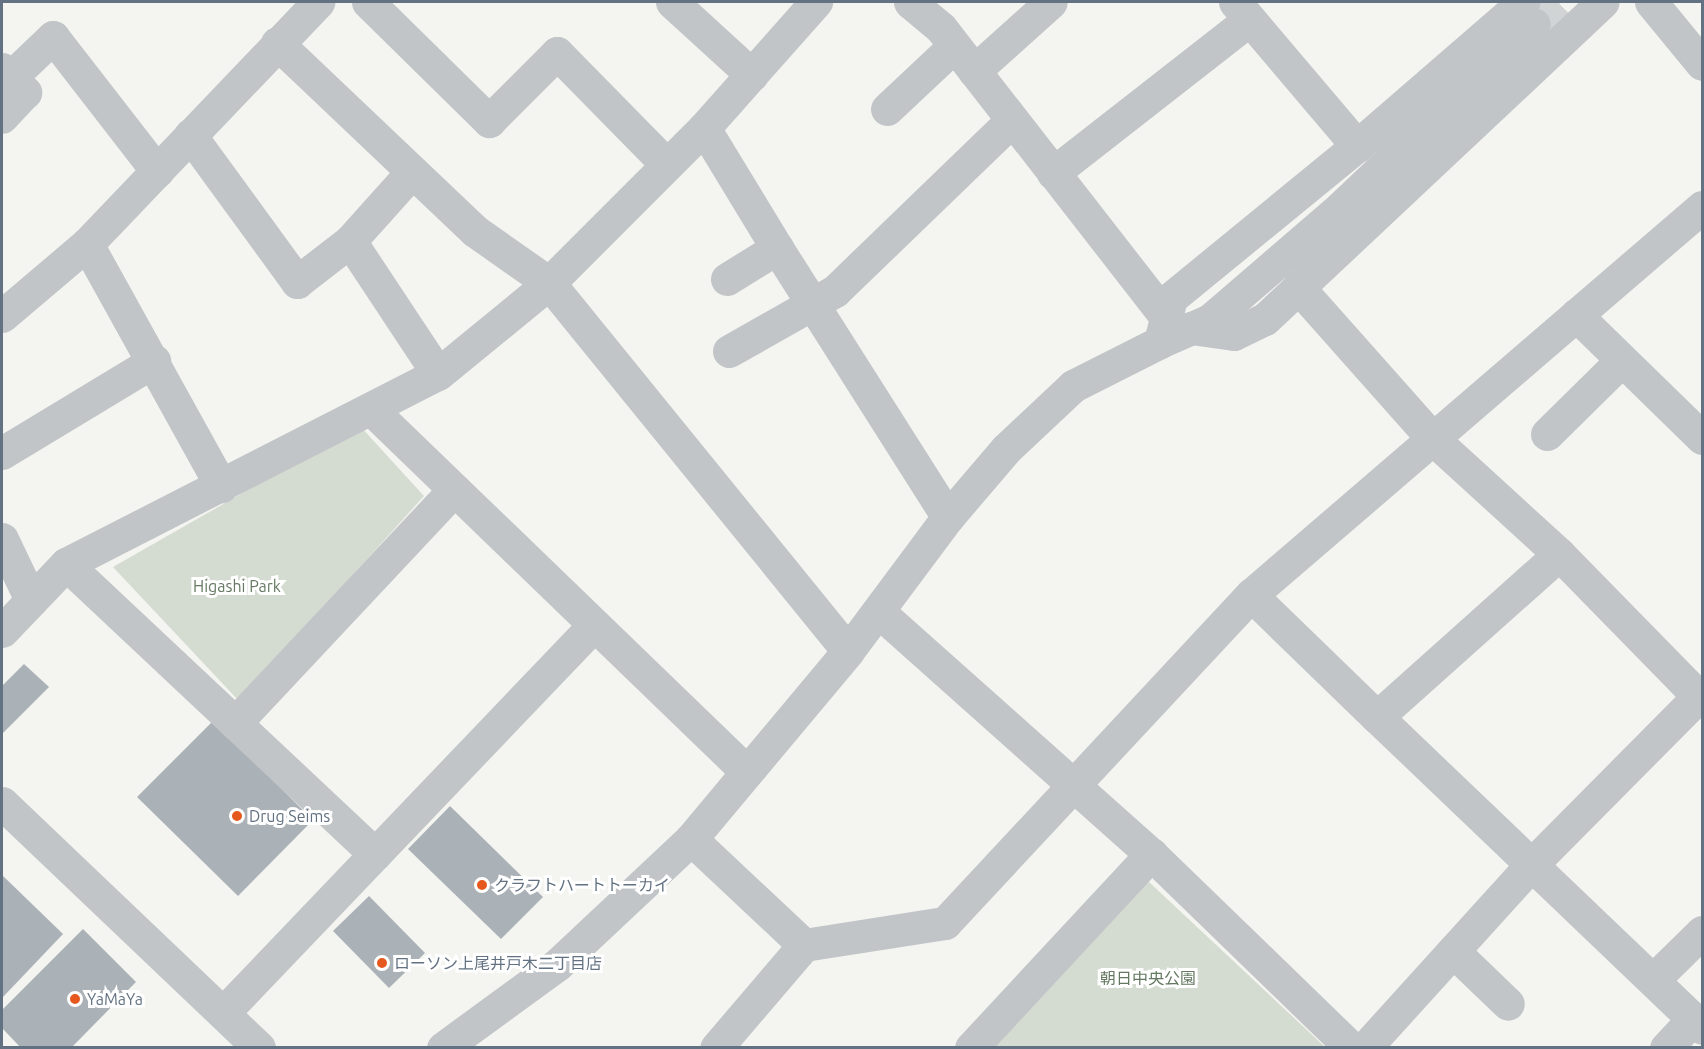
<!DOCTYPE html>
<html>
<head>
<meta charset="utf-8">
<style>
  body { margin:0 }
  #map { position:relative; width:1704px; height:1049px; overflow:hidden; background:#f4f4f0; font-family:Ubuntu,"Noto Sans JP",sans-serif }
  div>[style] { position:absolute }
  .green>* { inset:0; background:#d4dbd1 }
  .building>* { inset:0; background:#aab1b7 }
  .minor-tunnel>* { height:33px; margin-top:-16.5px; transform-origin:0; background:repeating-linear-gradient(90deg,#d0d4d4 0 33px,transparent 0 49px) }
  .minor>* { height:33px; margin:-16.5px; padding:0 16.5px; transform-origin:16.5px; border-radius:16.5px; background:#c1c5c8 }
  .dots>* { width:16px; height:16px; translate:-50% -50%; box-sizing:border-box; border:3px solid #fff; border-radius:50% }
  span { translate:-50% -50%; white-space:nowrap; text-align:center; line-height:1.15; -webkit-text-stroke:6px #fff; paint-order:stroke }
  .park-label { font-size:16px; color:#657962 }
  .poi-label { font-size:16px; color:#637282 }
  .left { translate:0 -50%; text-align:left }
  .frame { position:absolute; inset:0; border:3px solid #637282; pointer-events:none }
</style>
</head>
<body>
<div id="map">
  <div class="green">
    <div style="clip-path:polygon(360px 426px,424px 496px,239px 701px,113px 567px)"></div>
    <div style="clip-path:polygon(1149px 882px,1325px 1047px,987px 1048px,1141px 883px)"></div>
  </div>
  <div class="building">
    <div style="clip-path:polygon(24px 664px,49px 687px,2px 734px,2px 686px)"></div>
    <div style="clip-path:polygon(213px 721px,313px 820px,238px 896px,137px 797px)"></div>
    <div style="clip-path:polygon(450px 806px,543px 897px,501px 939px,408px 849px)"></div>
    <div style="clip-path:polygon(2px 875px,63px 934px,2px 998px)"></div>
    <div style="clip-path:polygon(369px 896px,425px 953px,389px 988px,333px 931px)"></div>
    <div style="clip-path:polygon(83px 929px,136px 982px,71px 1048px,21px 1048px,2px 1028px,2px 1010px)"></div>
  </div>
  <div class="minor-tunnel">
    <div style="left:1534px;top:24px;width:33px;rotate:-43deg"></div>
  </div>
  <div class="minor">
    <div style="left:368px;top:2px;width:170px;rotate:44.5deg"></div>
    <div style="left:489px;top:121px;width:96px;rotate:-45deg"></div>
    <div style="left:557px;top:53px;width:156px;rotate:45.5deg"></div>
    <div style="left:672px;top:2px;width:108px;rotate:42.4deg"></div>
    <div style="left:910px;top:2px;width:40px;rotate:40deg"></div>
    <div style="left:941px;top:28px;width:366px;rotate:52.1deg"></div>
    <div style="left:1235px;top:2px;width:189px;rotate:49.7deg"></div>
    <div style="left:1651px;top:2px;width:80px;rotate:50.6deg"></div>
    <div style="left:277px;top:43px;width:273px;rotate:43.5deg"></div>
    <div style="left:475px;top:231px;width:90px;rotate:35.1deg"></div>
    <div style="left:549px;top:283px;width:474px;rotate:50.9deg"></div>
    <div style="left:2px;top:69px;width:33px;rotate:45deg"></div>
    <div style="left:25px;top:92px;width:34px;rotate:133deg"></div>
    <div style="left:974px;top:71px;width:103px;rotate:-41.9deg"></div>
    <div style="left:11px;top:77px;width:58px;rotate:-43.6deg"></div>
    <div style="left:53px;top:37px;width:170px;rotate:52.2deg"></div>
    <div style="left:887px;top:109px;width:92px;rotate:-43.2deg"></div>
    <div style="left:704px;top:128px;width:140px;rotate:58.7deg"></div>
    <div style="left:777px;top:248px;width:319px;rotate:57.6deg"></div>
    <div style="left:190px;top:135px;width:182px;rotate:53.9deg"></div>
    <div style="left:297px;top:282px;width:67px;rotate:-37.7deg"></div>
    <div style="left:350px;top:241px;width:93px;rotate:-48.1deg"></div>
    <div style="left:1053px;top:173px;width:249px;rotate:-38deg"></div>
    <div style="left:350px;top:241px;width:159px;rotate:56.5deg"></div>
    <div style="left:87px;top:244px;width:277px;rotate:61deg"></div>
    <div style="left:727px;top:279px;width:59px;rotate:-31.8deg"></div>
    <div style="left:1298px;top:287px;width:203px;rotate:48.4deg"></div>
    <div style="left:1433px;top:439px;width:171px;rotate:42.4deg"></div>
    <div style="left:1559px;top:554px;width:200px;rotate:45.6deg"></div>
    <div style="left:1576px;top:315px;width:176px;rotate:44.3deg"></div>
    <div style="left:2px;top:316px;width:111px;rotate:-40.3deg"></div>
    <div style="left:87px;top:244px;width:335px;rotate:-46.3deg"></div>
    <div style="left:1191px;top:328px;width:43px;rotate:7.9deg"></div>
    <div style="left:1234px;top:334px;width:34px;rotate:-26deg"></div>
    <div style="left:1265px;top:319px;width:463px;rotate:-43.2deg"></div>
    <div style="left:1160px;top:342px;width:45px;rotate:-76deg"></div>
    <div style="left:1171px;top:298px;width:240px;rotate:-39.3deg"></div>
    <div style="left:1357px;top:146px;width:220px;rotate:-40.9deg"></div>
    <div style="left:729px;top:351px;width:122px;rotate:-29.5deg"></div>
    <div style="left:835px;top:291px;width:246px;rotate:-44deg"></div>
    <div style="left:372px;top:410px;width:521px;rotate:43.99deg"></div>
    <div style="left:1547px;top:434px;width:105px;rotate:-44.6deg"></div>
    <div style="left:2px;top:453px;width:178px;rotate:-31.2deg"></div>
    <div style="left:2px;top:539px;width:68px;rotate:64.6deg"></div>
    <div style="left:66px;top:564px;width:424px;rotate:43.2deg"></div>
    <div style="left:1251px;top:595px;width:175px;rotate:44.1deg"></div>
    <div style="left:1377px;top:717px;width:244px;rotate:-41.8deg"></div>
    <div style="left:879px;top:612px;width:364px;rotate:41.7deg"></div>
    <div style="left:1151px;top:854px;width:279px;rotate:44.1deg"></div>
    <div style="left:2px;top:631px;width:93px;rotate:-46.3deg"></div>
    <div style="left:66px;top:564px;width:418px;rotate:-27.1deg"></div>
    <div style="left:438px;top:374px;width:144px;rotate:-39.3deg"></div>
    <div style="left:549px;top:283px;width:219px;rotate:-45deg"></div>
    <div style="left:704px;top:128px;width:169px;rotate:-48.4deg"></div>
    <div style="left:1377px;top:717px;width:450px;rotate:43.7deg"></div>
    <div style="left:235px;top:723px;width:320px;rotate:-46.8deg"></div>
    <div style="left:2px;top:803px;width:355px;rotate:43.6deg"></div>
    <div style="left:691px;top:839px;width:155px;rotate:43.2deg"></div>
    <div style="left:804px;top:945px;width:135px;rotate:130.5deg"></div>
    <div style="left:804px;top:945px;width:143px;rotate:-8.9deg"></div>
    <div style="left:945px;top:923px;width:449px;rotate:-47deg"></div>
    <div style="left:1251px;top:595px;width:595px;rotate:-40.71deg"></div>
    <div style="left:1453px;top:951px;width:76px;rotate:43.9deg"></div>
    <div style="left:1654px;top:979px;width:67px;rotate:-44.4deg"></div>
    <div style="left:224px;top:1012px;width:535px;rotate:-46.29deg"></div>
    <div style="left:443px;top:1048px;width:142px;rotate:-36.1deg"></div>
    <div style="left:558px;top:964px;width:183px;rotate:-43.2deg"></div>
    <div style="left:691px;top:839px;width:245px;rotate:-50.1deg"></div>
    <div style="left:848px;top:651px;width:167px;rotate:-53.3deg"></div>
    <div style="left:948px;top:517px;width:89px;rotate:-49.5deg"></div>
    <div style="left:1006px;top:449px;width:92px;rotate:-43.2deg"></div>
    <div style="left:1073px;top:386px;width:97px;rotate:-26.8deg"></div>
    <div style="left:1160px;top:342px;width:55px;rotate:-23.7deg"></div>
    <div style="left:1210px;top:320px;width:172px;rotate:-40.7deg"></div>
    <div style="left:1340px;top:208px;width:267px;rotate:-43.5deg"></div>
    <div style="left:971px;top:1048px;width:265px;rotate:-47.1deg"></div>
    <div style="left:1365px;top:1048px;width:250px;rotate:-47.8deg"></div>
    <div style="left:1533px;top:863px;width:240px;rotate:-45.2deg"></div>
    <div style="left:1666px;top:1048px;width:40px;rotate:-47deg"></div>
  </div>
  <div class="dots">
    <div style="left:237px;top:816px;background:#e5591f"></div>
    <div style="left:482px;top:885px;background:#e5591f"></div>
    <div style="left:382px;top:963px;background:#e5591f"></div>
    <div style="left:75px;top:999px;background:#e5591f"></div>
  </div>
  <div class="park-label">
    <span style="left:237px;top:586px">Higashi Park</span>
    <span style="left:1148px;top:978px">朝日中央公園</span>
  </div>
  <div class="poi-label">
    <span class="left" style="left:249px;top:816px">Drug Seims</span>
    <span class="left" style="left:494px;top:885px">クラフトハートトーカイ</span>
    <span class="left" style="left:394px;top:963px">ローソン上尾井戸木二丁目店</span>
    <span class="left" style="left:87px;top:999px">YaMaYa</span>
  </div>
  <div class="frame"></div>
</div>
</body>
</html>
